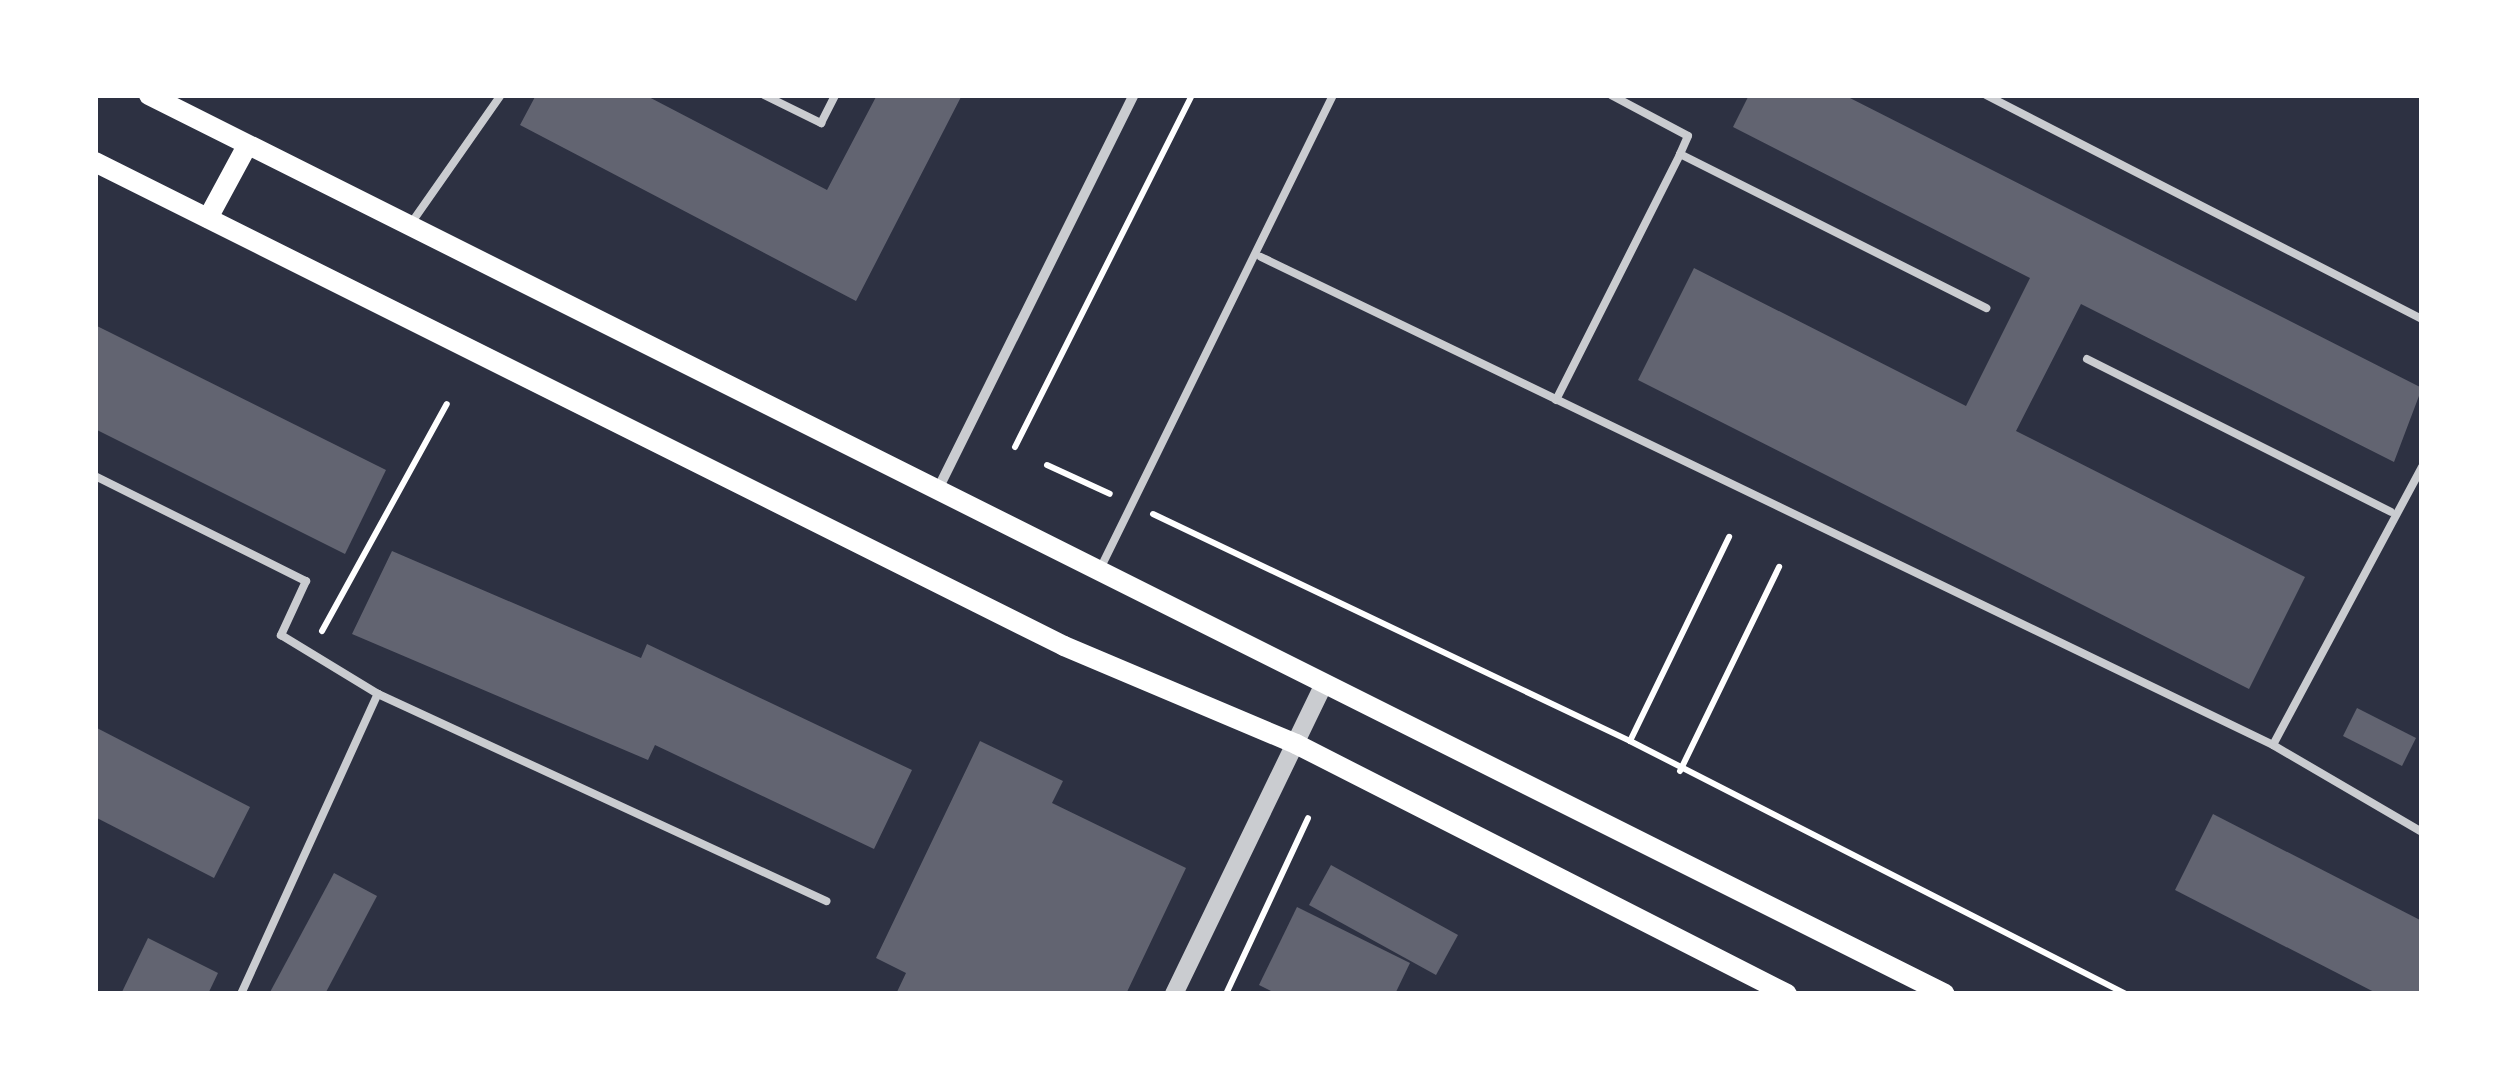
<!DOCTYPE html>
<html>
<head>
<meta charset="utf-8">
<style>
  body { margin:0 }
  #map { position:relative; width:2517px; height:1089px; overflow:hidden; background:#2d3142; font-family:"Exo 2",sans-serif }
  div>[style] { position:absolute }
  .building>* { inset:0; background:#626471 }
  .path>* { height:6px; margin:-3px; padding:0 3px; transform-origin:3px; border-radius:3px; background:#fff }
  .service>* { height:8px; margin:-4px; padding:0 4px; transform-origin:4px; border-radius:4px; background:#caccd0 }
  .minor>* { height:10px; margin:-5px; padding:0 5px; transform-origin:5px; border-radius:5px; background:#caccd0 }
  .tertiary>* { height:18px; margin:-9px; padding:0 9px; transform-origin:9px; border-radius:9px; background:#caccd0 }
  .secondary>* { height:20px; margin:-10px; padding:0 10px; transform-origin:10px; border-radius:10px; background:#fff }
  span { translate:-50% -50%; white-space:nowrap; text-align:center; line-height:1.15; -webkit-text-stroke:8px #fff; paint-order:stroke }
  .frame { position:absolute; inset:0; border:98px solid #fff; pointer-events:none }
</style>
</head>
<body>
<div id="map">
  <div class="building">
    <div style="clip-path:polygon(536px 95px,645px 95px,827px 190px,877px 95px,962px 95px,856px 301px,520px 125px)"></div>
    <div style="clip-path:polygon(1749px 95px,1844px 95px,2422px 388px,2394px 462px,2081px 304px,2016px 431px,2305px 577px,2249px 689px,1638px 380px,1694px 268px,1966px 406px,2030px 278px,1733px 127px)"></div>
    <div style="clip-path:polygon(95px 325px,386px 470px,345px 554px,95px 429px)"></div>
    <div style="clip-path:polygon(392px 551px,641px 658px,647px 644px,912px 770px,874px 849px,655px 745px,648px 760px,352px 634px)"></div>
    <div style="clip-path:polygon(2357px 708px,2416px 738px,2402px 766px,2343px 736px)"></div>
    <div style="clip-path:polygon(95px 727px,250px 807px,214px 878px,95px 817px)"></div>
    <div style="clip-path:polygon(980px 741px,1063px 781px,1052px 803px,1186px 868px,1126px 994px,896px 994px,906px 973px,876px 958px)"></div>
    <div style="clip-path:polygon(2213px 814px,2422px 921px,2422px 994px,2378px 994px,2175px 890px)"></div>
    <div style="clip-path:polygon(1331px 865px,1458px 935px,1436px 975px,1309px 905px)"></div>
    <div style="clip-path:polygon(334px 873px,377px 896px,325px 994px,269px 994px)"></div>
    <div style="clip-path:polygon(1297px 907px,1410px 963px,1395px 994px,1277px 994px,1259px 985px)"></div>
    <div style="clip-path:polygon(148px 938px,218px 973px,208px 994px,121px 994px)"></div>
  </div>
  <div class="path">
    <div style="left:1015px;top:447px;width:394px;rotate:-63.3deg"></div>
    <div style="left:1047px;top:465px;width:69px;rotate:24.7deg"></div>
    <div style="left:1153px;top:514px;width:528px;rotate:25.45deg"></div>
    <div style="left:1630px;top:741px;width:557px;rotate:27.03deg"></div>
    <div style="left:322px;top:631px;width:259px;rotate:-61.2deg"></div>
    <div style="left:1630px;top:741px;width:227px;rotate:-64.1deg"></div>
    <div style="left:1680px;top:771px;width:227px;rotate:-64.1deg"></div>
    <div style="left:1226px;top:994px;width:194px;rotate:-65deg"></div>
  </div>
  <div class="service">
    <div style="left:764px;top:95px;width:64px;rotate:26.2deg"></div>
    <div style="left:821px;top:123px;width:31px;rotate:-63deg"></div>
    <div style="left:1611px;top:95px;width:87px;rotate:28deg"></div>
    <div style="left:1688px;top:136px;width:20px;rotate:114deg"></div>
    <div style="left:1986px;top:95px;width:490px;rotate:27.2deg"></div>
    <div style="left:412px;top:222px;width:155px;rotate:-55deg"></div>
    <div style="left:1261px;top:257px;width:1124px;rotate:25.74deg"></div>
    <div style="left:2087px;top:359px;width:340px;rotate:26.7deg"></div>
    <div style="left:1556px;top:400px;width:275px;rotate:-63.2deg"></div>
    <div style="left:1680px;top:154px;width:343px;rotate:26.7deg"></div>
    <div style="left:2422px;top:467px;width:315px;rotate:118.2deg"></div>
    <div style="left:2273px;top:745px;width:173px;rotate:30.3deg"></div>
    <div style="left:95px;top:476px;width:236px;rotate:26.5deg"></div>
    <div style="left:306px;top:581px;width:60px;rotate:114.8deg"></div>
    <div style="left:281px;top:635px;width:114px;rotate:31.3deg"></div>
    <div style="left:378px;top:694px;width:494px;rotate:24.8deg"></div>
    <div style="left:1101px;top:567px;width:526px;rotate:-63.82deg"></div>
    <div style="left:241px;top:994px;width:330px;rotate:-65.5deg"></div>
  </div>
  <div class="minor">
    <div style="left:939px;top:487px;width:438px;rotate:-63.6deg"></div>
  </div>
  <div class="tertiary">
    <div style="left:1174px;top:994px;width:342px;rotate:-64.2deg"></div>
  </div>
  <div class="secondary">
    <div style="left:149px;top:95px;width:2008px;rotate:26.59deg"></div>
    <div style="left:95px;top:162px;width:1083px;rotate:26.54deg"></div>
    <div style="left:1064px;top:646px;width:252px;rotate:22.9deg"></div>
    <div style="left:1296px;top:744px;width:551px;rotate:26.98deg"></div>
    <div style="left:208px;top:218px;width:82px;rotate:-61.6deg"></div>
  </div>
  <div class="frame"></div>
</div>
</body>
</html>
